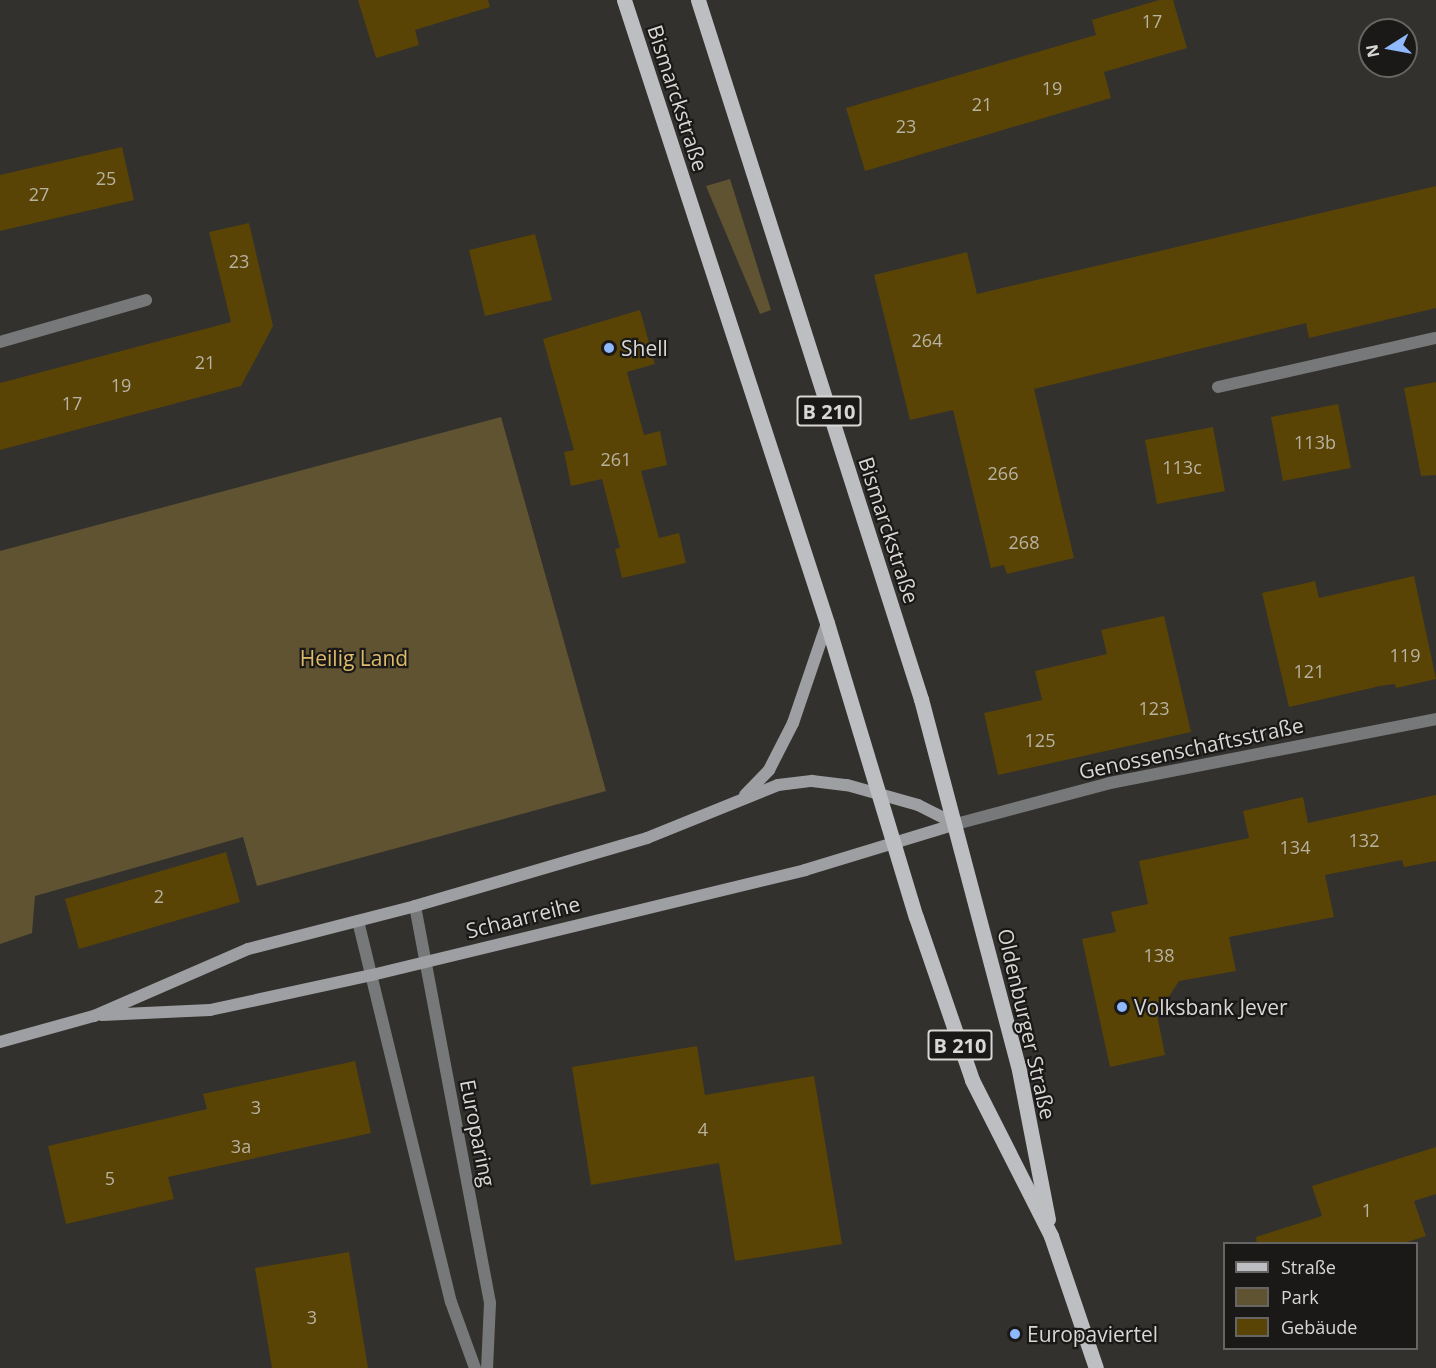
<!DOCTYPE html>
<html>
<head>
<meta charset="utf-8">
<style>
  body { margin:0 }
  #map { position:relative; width:1436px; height:1368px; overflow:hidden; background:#32312d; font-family:"Open Sans",sans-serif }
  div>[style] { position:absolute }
  .green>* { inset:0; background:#605331 }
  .building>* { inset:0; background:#594406 }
  .minor>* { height:12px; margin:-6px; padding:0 6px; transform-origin:6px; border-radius:6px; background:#777879 }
  .secondary>* { height:12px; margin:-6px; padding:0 6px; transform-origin:6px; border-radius:6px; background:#9e9fa2 }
  .primary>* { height:15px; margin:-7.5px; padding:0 7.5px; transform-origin:7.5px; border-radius:7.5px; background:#bcbec1 }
  .dots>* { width:16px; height:16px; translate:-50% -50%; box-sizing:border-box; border:3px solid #1a1917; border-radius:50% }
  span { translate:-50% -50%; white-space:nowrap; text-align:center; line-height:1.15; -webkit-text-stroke:4.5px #1a1917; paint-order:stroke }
  .number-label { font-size:18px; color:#b8b2a1 }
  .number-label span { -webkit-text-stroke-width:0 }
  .shield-label span { padding:2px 4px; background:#1a1917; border:2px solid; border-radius:4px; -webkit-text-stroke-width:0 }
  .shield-label { font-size:20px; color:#d8d7d5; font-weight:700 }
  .street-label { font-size:21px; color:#d8d7d5 }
  .poi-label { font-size:21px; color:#d8d7d5 }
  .left { translate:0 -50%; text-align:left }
  .park-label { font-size:21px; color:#ddbb6a }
  .legend { position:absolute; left:1223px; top:1242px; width:195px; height:108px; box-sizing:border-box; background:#1a1917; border:2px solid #666563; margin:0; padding:8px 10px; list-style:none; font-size:18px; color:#d8d7d5 }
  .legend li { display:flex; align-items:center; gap:12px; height:30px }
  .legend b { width:30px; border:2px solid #666563 }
  .north { position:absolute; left:1358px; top:18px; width:60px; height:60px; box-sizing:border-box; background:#1a1917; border:2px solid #666563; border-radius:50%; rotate:259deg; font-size:16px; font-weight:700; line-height:24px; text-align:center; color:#d8d7d5 }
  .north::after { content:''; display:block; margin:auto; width:21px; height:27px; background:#8fb8fd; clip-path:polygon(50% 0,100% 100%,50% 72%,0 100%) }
</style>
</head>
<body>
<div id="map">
  <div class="green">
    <div style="clip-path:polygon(730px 179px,771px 310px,760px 314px,706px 186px)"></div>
    <div style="clip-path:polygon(501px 417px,606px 791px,257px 886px,243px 837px,35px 896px,32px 933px,0 944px,0 551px)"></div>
  </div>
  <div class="building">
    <div style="clip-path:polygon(358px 0,488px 0,490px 7px,415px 30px,419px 45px,376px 58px)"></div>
    <div style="clip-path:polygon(1159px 0,1173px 0,1187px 48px,1104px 72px,1111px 98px,865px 171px,846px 108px,1096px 35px,1092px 20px)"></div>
    <div style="clip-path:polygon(122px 147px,134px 200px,0 231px,0 175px)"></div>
    <div style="clip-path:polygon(1436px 186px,1436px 308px,1309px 338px,1306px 323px,1034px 389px,1074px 558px,1007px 574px,1004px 565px,991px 568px,953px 410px,910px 420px,874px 275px,967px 252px,977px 294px)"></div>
    <div style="clip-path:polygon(249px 223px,273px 326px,241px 386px,0 450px,0 383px,231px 322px,209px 232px)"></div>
    <div style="clip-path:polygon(535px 234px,552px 300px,485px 316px,469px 250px)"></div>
    <div style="clip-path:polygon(640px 310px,655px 364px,627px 372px,644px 435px,660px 431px,667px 465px,641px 471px,659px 538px,679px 533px,686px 563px,622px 578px,615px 549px,620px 548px,602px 479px,571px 486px,564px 452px,574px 450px,543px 339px)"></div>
    <div style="clip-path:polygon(1436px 382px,1436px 475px,1421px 476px,1404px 388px)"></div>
    <div style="clip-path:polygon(1338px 404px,1351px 468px,1283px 481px,1271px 417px)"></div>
    <div style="clip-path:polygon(1213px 427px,1225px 491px,1157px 504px,1145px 440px)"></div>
    <div style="clip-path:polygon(1414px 576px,1436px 679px,1396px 688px,1395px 684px,1380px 686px,1289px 707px,1262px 593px,1315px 581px,1319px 598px)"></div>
    <div style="clip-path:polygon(1164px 616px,1191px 732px,998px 775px,984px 713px,1042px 700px,1035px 671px,1107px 654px,1101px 630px)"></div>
    <div style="clip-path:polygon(1436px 795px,1436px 861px,1404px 867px,1402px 860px,1325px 875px,1334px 917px,1229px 937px,1236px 971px,1179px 981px,1157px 1015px,1165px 1055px,1110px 1067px,1082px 939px,1116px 932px,1111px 912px,1148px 904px,1139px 861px,1249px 838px,1243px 811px,1303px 797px,1308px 823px)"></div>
    <div style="clip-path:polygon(226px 852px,240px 902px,79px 949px,65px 899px)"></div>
    <div style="clip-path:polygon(697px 1046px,705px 1095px,814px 1076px,842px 1244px,735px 1261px,719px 1163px,591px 1185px,572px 1067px)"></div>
    <div style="clip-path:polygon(355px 1061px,371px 1133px,168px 1177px,174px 1199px,66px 1224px,48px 1146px,207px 1109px,203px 1094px)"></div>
    <div style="clip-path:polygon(1436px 1147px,1436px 1194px,1414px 1201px,1426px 1236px,1401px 1244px,1257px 1244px,1256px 1237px,1322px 1216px,1312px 1186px)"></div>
    <div style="clip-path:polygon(349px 1252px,368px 1368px,272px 1368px,255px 1268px)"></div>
  </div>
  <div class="minor">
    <div style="left:0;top:342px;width:152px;rotate:-16deg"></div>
    <div style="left:1218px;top:387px;width:223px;rotate:-12.7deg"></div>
    <div style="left:956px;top:824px;width:159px;rotate:-14.9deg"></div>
    <div style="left:1110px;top:783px;width:332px;rotate:-11.1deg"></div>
    <div style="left:415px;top:906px;width:404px;rotate:79.3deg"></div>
    <div style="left:490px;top:1303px;width:65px;rotate:92.6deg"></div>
    <div style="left:358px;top:921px;width:392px;rotate:76.3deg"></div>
    <div style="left:451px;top:1302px;width:70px;rotate:70deg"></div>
  </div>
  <div class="secondary">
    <div style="left:745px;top:795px;width:35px;rotate:-46deg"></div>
    <div style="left:769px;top:770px;width:53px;rotate:-62.9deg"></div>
    <div style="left:793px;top:723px;width:106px;rotate:-71.2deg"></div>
    <div style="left:102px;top:1015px;width:108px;rotate:-2.7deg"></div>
    <div style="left:210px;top:1010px;width:166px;rotate:-12.2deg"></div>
    <div style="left:372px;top:975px;width:446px;rotate:-13.6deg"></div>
    <div style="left:805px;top:870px;width:158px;rotate:-16.9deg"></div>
    <div style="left:0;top:1042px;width:98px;rotate:-15.5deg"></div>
    <div style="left:94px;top:1016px;width:168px;rotate:-23.5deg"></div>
    <div style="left:248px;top:949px;width:172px;rotate:-14.4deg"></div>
    <div style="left:415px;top:906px;width:242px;rotate:-16.3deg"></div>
    <div style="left:647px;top:838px;width:141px;rotate:-22deg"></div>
    <div style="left:778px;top:785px;width:34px;rotate:-7deg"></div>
    <div style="left:812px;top:781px;width:35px;rotate:7deg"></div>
    <div style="left:847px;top:785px;width:74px;rotate:15.7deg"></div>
    <div style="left:918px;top:805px;width:42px;rotate:26.6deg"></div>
  </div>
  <div class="primary">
    <div style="left:624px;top:0;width:655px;rotate:71.95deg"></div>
    <div style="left:827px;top:623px;width:307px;rotate:73.2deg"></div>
    <div style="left:916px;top:917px;width:172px;rotate:71deg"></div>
    <div style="left:972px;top:1080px;width:175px;rotate:63.1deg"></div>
    <div style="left:1051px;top:1236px;width:139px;rotate:71.2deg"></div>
    <div style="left:698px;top:0;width:734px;rotate:72.31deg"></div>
    <div style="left:921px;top:699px;width:379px;rotate:75.2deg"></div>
    <div style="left:1018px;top:1065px;width:157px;rotate:79deg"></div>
  </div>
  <div class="dots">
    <div style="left:609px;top:348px;background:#8fb8fd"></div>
    <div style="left:1122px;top:1007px;background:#8fb8fd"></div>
    <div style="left:1015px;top:1334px;background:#8fb8fd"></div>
  </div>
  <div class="number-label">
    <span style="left:1152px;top:21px">17</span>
    <span style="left:1052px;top:88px">19</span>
    <span style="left:982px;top:104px">21</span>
    <span style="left:906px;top:126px">23</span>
    <span style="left:106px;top:178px">25</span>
    <span style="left:39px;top:194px">27</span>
    <span style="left:239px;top:261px">23</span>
    <span style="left:927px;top:340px">264</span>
    <span style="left:205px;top:362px">21</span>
    <span style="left:121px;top:385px">19</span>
    <span style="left:72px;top:403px">17</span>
    <span style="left:1315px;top:442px">113b</span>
    <span style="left:616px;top:459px">261</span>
    <span style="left:1182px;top:467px">113c</span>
    <span style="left:1003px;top:473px">266</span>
    <span style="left:1024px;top:542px">268</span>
    <span style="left:1405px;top:655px">119</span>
    <span style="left:1309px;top:671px">121</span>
    <span style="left:1154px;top:708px">123</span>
    <span style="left:1040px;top:740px">125</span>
    <span style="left:1364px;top:840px">132</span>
    <span style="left:1295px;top:847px">134</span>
    <span style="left:159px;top:896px">2</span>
    <span style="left:1159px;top:955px">138</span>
    <span style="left:256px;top:1107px">3</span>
    <span style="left:703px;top:1129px">4</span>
    <span style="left:241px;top:1146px">3a</span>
    <span style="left:110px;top:1178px">5</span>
    <span style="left:1367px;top:1210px">1</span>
    <span style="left:312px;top:1317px">3</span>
  </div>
  <div class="shield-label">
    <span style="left:829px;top:411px">B 210</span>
    <span style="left:960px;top:1045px">B 210</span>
  </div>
  <div class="street-label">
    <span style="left:678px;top:98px;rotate:72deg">Bismarckstraße</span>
    <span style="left:889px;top:530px;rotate:72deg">Bismarckstraße</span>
    <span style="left:1191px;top:748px;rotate:-12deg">Genossenschaftsstraße</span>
    <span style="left:523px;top:917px;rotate:-14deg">Schaarreihe</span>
    <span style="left:1027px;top:1024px;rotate:77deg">Oldenburger Straße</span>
    <span style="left:478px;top:1133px;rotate:79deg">Europaring</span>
  </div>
  <div class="poi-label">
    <span class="left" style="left:621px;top:348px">Shell</span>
    <span class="left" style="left:1134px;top:1007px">Volksbank Jever</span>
    <span class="left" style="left:1027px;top:1334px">Europaviertel</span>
  </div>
  <div class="park-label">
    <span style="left:354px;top:658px">Heilig Land</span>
  </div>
  <ul class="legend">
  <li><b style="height:8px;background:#bcbec1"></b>Straße</li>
  <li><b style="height:16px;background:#605331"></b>Park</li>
  <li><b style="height:16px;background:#594406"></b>Gebäude</li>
  </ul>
  <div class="north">N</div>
</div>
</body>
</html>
